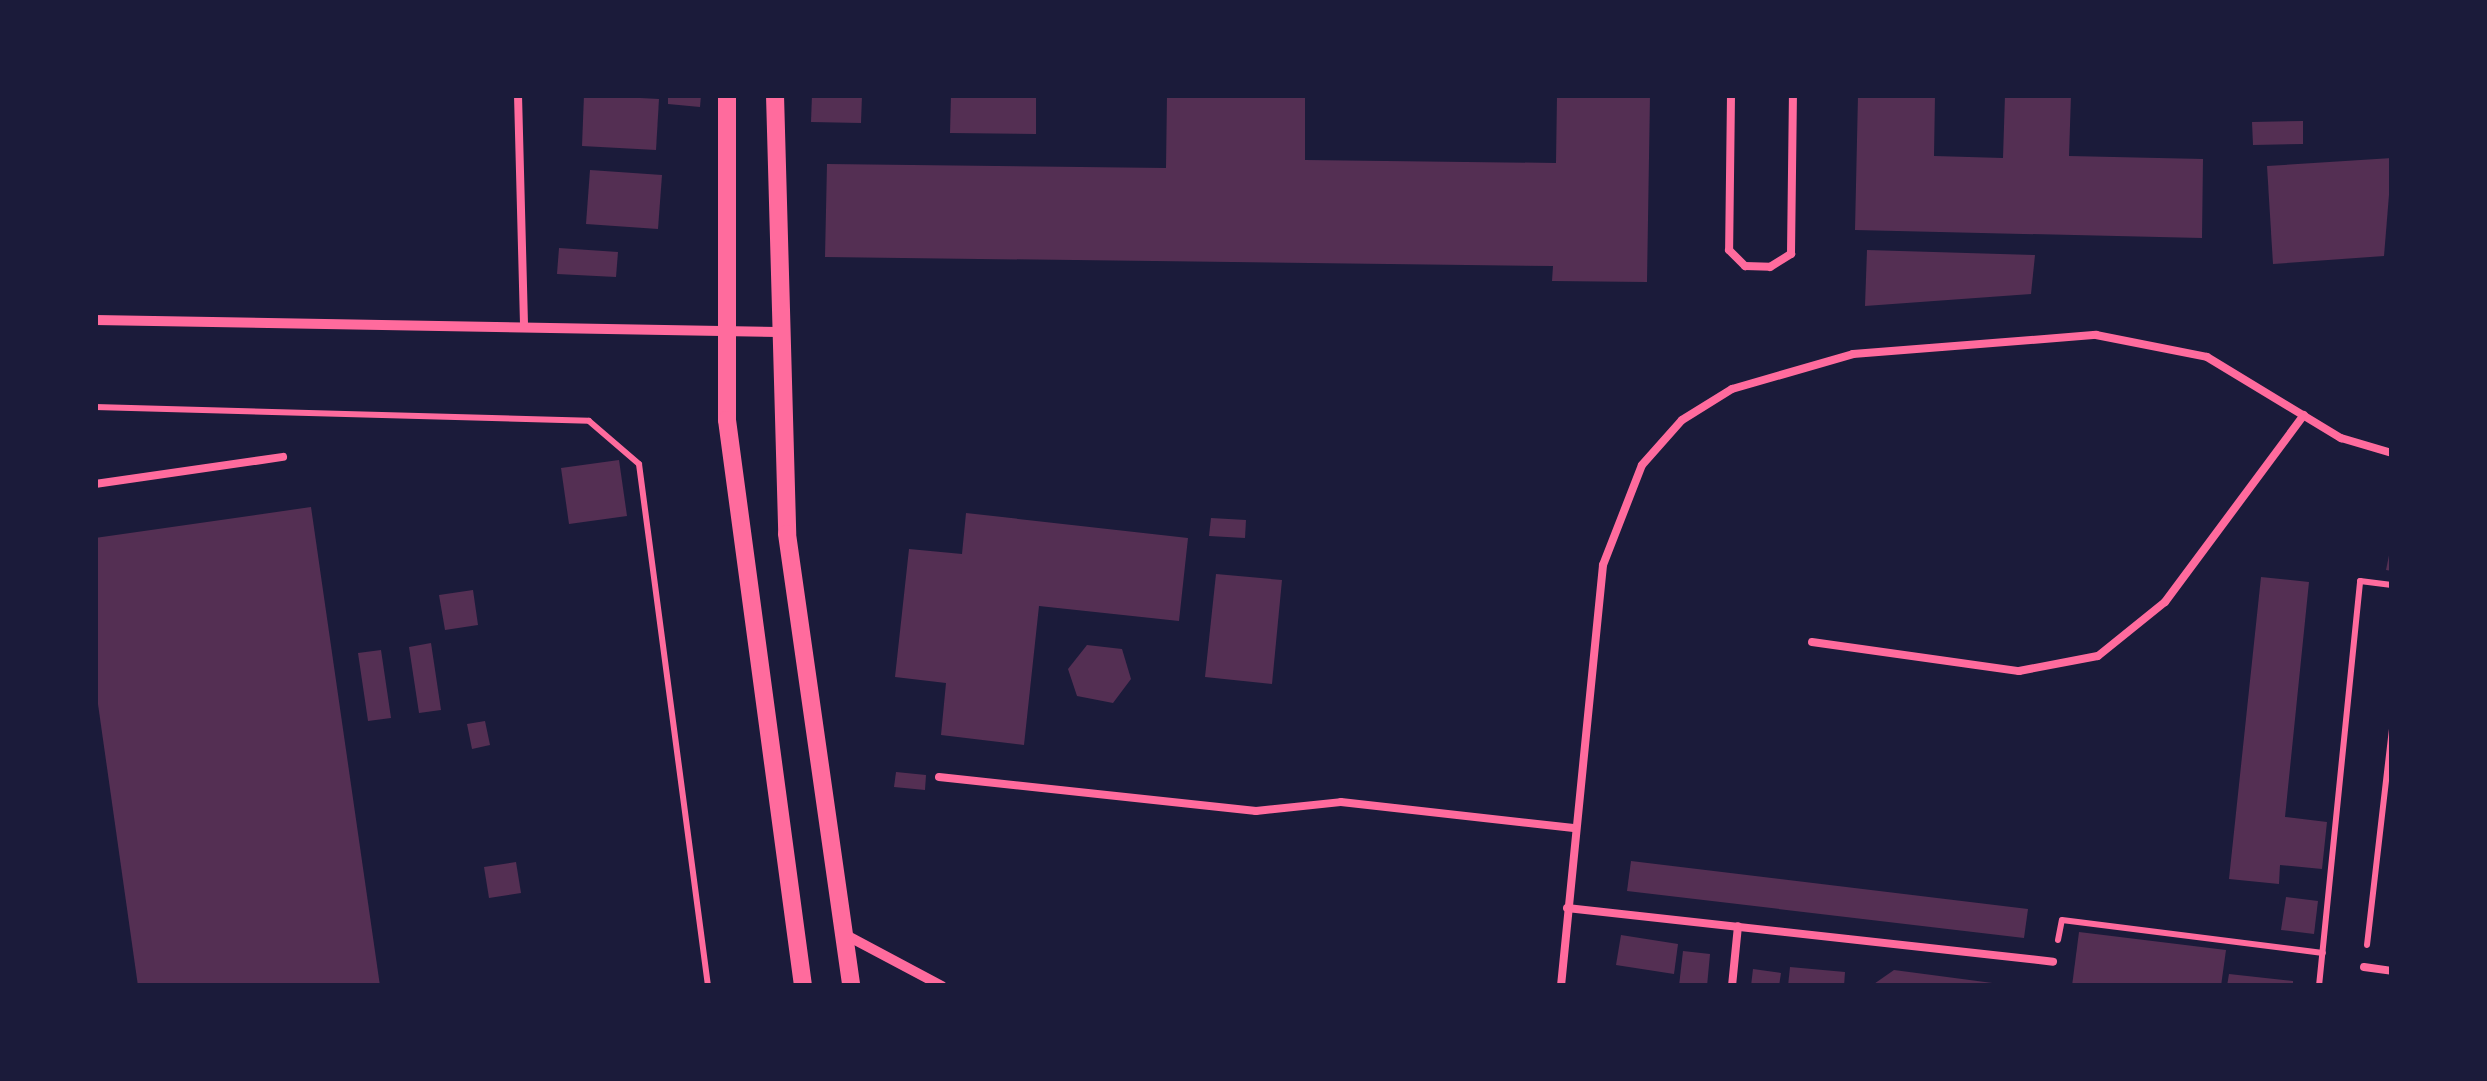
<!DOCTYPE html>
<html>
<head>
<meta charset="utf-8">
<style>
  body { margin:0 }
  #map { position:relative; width:2487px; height:1081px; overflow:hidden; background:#1b1b3a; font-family:"Fira Sans",sans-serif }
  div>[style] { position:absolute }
  .building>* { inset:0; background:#542f53 }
  .path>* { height:6px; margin:-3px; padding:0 3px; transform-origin:3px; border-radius:3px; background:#ff6b9d }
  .service>* { height:8px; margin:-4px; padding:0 4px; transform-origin:4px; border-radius:4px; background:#ff6b9d }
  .minor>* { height:10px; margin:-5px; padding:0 5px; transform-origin:5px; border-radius:5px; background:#ff6b9d }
  .tertiary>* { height:18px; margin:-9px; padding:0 9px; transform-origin:9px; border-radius:9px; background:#ff6b9d }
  span { translate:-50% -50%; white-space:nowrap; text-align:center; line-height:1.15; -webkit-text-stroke:9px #1b1b3a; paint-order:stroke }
  .frame { position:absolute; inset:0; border:98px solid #1b1b3a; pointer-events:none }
</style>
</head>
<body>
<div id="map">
  <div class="building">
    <div style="clip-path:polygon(584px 95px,659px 99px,656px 150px,582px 146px)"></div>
    <div style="clip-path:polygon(668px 95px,701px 95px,700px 107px,668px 104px)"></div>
    <div style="clip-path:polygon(812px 95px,862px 95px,861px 123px,811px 122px)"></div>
    <div style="clip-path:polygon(951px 95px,1036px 95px,1036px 134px,950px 133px)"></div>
    <div style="clip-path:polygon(1167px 95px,1305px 95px,1305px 160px,1556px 163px,1557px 95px,1650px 95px,1647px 282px,1552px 281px,1553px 266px,825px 257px,827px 164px,1166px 168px)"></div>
    <div style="clip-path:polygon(1858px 95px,1935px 95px,1934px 156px,2003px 158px,2005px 95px,2071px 95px,2069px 156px,2203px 159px,2202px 238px,1855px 230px)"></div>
    <div style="clip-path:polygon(2303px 121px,2303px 144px,2253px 145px,2252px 122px)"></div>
    <div style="clip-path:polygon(2392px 158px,2384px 256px,2273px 264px,2267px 166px)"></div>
    <div style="clip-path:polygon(590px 170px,662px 175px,658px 229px,586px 224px)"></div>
    <div style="clip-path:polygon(559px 248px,618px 252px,616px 277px,557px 274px)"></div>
    <div style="clip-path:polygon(1867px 250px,2035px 255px,2031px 294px,1865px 306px)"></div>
    <div style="clip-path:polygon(619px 460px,627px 516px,569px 524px,561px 468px)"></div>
    <div style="clip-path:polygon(311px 507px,380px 986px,138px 986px,95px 683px,95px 538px)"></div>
    <div style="clip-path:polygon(966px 513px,1188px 538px,1179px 621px,1039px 606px,1024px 745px,941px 735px,946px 683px,895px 677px,909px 549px,962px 554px)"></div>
    <div style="clip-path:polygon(1211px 518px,1246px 520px,1245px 538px,1209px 536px)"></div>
    <div style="clip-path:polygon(2392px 541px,2392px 571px,2386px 570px)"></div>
    <div style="clip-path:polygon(1216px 574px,1282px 580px,1272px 684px,1205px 677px)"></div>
    <div style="clip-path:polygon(2261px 577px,2309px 582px,2285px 817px,2327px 822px,2322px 869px,2280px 865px,2279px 884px,2229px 879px)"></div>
    <div style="clip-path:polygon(473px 590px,478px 625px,445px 630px,439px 595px)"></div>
    <div style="clip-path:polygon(431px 643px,441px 710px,419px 713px,409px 647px)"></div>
    <div style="clip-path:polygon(1087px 645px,1122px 649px,1131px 679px,1113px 703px,1077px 696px,1068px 669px)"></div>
    <div style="clip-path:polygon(381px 650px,391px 718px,368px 721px,358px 653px)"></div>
    <div style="clip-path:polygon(485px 721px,490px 745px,472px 749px,467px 724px)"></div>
    <div style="clip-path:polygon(896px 772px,926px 775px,925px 790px,894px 787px)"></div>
    <div style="clip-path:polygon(1631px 861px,2028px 909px,2024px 938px,1627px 891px)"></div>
    <div style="clip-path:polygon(516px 862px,521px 893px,489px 898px,484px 867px)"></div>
    <div style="clip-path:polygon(2286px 897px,2318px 901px,2314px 934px,2281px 930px)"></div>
    <div style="clip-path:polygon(2079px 932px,2226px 950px,2221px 986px,2072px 986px)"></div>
    <div style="clip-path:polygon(1621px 935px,1678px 944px,1674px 974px,1616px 965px)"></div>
    <div style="clip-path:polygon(1683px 951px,1710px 954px,1707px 986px,1679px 986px)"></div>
    <div style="clip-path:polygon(1790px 967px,1845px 972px,1844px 986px,1788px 986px)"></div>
    <div style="clip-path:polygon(1753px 969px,1781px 973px,1779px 986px,1751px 986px)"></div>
    <div style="clip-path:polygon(1894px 970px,2000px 984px,2000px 986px,1871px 986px)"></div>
    <div style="clip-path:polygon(2229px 974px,2293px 981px,2293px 986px,2227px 986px)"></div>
  </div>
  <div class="path">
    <div style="left:95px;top:407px;width:494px;rotate:1.6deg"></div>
    <div style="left:589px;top:421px;width:66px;rotate:40.7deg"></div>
    <div style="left:639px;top:464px;width:527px;rotate:82.47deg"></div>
    <div style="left:2058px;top:940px;width:20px;rotate:-79deg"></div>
    <div style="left:2062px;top:920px;width:263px;rotate:7.2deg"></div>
    <div style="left:2367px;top:945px;width:218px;rotate:-83.4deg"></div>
    <div style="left:2319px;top:986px;width:407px;rotate:-84.2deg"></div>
    <div style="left:2360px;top:581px;width:32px;rotate:7deg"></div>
  </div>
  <div class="service">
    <div style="left:518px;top:95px;width:233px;rotate:88.5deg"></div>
    <div style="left:1731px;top:95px;width:155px;rotate:90.7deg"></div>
    <div style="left:1729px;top:250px;width:23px;rotate:45deg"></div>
    <div style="left:1745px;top:266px;width:25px;rotate:2deg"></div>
    <div style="left:1770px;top:267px;width:25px;rotate:-32deg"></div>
    <div style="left:1791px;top:254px;width:159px;rotate:-89.3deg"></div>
    <div style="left:95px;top:484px;width:190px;rotate:-8.2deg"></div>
    <div style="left:1812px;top:642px;width:209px;rotate:8deg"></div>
    <div style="left:2019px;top:671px;width:80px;rotate:-10.8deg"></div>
    <div style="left:2098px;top:656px;width:86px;rotate:-38.9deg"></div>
    <div style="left:2165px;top:602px;width:233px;rotate:-53.4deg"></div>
    <div style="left:939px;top:777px;width:319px;rotate:6.1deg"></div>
    <div style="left:1256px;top:811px;width:85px;rotate:-6deg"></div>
    <div style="left:1341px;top:802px;width:234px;rotate:6.4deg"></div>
    <div style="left:1567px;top:908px;width:489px;rotate:6.3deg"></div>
    <div style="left:2364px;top:967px;width:28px;rotate:8deg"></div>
    <div style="left:1561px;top:986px;width:423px;rotate:-84.3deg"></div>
    <div style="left:1603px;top:565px;width:107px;rotate:-68.7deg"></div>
    <div style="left:1642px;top:465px;width:60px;rotate:-48.4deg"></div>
    <div style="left:1682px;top:420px;width:59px;rotate:-31.8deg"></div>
    <div style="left:1732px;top:389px;width:126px;rotate:-16.1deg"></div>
    <div style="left:1853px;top:354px;width:244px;rotate:-4.5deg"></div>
    <div style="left:2096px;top:335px;width:113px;rotate:11.2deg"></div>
    <div style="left:2207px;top:357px;width:157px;rotate:31.2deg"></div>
    <div style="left:2341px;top:438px;width:53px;rotate:16.4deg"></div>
    <div style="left:1732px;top:986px;width:60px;rotate:-84.3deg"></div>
  </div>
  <div class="minor">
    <div style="left:95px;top:320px;width:683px;rotate:1.01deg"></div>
    <div style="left:844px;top:934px;width:111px;rotate:28deg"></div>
  </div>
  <div class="tertiary">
    <div style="left:727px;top:95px;width:325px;rotate:90deg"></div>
    <div style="left:727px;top:420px;width:571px;rotate:82.35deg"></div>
    <div style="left:775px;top:95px;width:439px;rotate:88.4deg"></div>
    <div style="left:787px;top:534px;width:457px;rotate:81.9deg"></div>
  </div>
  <div class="frame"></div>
</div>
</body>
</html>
